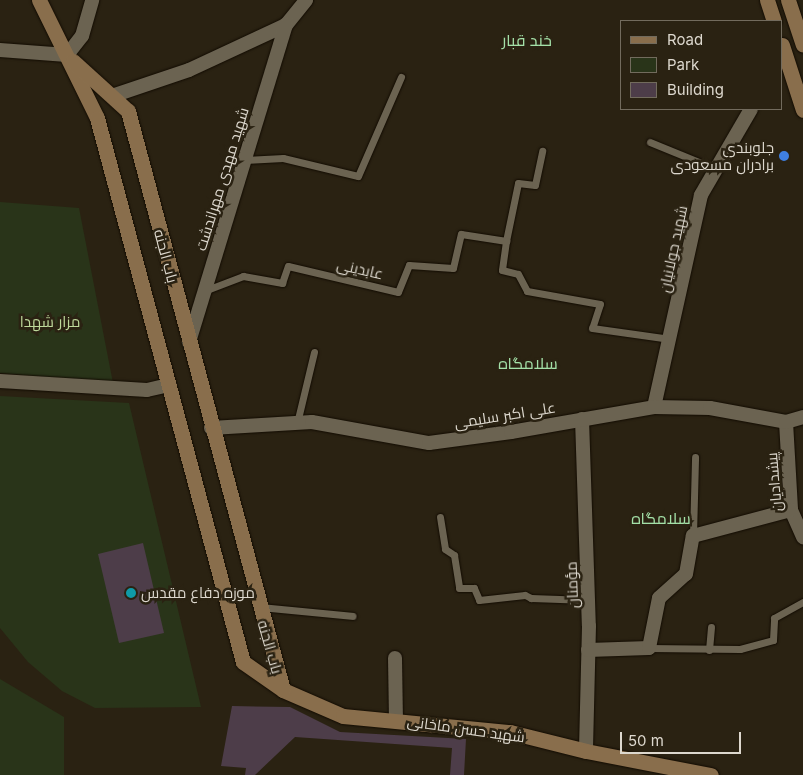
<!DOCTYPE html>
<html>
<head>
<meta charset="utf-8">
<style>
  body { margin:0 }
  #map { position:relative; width:803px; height:775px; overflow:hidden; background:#2a2212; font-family:Inter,Cairo,sans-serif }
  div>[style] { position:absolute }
  .green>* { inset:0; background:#293419 }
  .building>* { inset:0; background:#4d3d49 }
  .roads { filter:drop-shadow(0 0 1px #120b01) drop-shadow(0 0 1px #120b01) }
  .lane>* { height:7px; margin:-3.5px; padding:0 3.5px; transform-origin:3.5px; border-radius:3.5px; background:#6b6351 }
  .street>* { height:14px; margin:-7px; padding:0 7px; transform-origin:7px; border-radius:7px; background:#6b6351 }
  .secondary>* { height:15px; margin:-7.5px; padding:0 7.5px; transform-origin:7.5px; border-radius:7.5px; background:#896e4c }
  .dots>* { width:14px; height:14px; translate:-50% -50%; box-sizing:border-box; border:2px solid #2a2212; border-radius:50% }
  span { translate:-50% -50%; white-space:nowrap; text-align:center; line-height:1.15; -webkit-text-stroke:5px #2a2212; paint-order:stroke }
  .poi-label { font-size:15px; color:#ddd8ce }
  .right { translate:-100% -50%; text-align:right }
  .left { translate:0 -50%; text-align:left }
  .street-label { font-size:15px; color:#ddd8ce }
  .park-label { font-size:15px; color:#bed89b }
  .neighbourhood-label { font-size:16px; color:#a4e1a8 }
  .legend { position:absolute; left:620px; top:20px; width:162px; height:90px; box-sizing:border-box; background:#2a2212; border:1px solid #726b5d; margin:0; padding:6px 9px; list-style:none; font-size:15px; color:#ddd8ce }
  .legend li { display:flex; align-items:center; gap:10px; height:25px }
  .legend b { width:25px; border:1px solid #726b5d }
  .scale { position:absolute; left:620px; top:732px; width:121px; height:22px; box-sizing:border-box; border:2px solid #ddd8ce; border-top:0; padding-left:6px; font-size:15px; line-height:18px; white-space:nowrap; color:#ddd8ce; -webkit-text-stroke:4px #2a2212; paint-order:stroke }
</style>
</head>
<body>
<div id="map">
  <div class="green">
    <div style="clip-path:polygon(0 202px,79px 208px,113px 383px,0 373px)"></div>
    <div style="clip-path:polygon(0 396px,129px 403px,201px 707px,95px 708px,62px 691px,28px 662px,0 628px)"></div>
    <div style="clip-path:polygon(0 679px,64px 717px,64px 775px,0 775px)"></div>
  </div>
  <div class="building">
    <div style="clip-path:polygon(143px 543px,164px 633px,119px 643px,98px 554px)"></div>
    <div style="clip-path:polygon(232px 706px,290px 707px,340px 732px,466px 739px,464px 775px,450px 775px,452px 748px,295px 737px,255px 775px,245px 775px,246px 768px,221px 766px)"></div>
  </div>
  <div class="roads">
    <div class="lane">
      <div style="left:650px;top:142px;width:71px;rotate:22.2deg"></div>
      <div style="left:245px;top:160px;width:38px;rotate:-3deg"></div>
      <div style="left:283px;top:158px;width:77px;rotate:13.5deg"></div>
      <div style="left:358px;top:176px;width:108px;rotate:-66.5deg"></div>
      <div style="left:506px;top:241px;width:59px;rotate:-78.3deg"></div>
      <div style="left:518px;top:183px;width:17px;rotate:7deg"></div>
      <div style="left:535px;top:185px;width:35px;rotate:-78deg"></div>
      <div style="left:204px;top:291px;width:42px;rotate:-21deg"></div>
      <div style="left:243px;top:276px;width:40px;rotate:10deg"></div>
      <div style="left:282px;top:283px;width:18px;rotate:-71deg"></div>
      <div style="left:288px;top:266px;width:113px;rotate:13.3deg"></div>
      <div style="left:398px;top:292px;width:29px;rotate:-68deg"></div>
      <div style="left:409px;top:265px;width:44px;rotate:3.9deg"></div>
      <div style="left:453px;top:268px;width:35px;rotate:-77deg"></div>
      <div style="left:461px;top:234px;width:46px;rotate:8.8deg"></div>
      <div style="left:506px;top:241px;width:29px;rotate:98deg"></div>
      <div style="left:502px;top:270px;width:16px;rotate:14deg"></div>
      <div style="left:518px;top:274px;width:19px;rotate:62deg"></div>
      <div style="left:527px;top:291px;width:74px;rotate:10.1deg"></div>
      <div style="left:600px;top:304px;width:25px;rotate:108deg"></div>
      <div style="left:592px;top:328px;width:79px;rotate:8deg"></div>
      <div style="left:297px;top:423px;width:73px;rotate:-76.5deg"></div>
      <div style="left:440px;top:517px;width:32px;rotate:81deg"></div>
      <div style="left:445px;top:549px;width:11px;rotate:34deg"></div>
      <div style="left:454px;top:555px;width:33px;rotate:81deg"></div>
      <div style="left:459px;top:588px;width:15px"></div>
      <div style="left:474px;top:588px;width:13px;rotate:67deg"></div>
      <div style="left:479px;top:600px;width:46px;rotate:-6.2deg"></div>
      <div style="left:525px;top:595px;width:7px;rotate:27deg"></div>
      <div style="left:531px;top:598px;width:57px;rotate:2deg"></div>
      <div style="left:693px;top:536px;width:79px;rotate:-88.5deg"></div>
      <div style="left:261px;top:607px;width:92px;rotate:5.6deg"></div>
      <div style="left:649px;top:648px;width:91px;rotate:0.6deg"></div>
      <div style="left:740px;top:649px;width:34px;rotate:-15deg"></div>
      <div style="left:773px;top:640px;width:22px;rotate:-87deg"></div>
      <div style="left:774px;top:618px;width:33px;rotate:-29deg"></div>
      <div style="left:709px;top:650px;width:23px;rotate:-85deg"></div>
    </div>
    <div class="street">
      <div style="left:0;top:50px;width:67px;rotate:4.3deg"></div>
      <div style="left:67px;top:55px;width:24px;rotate:-52deg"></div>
      <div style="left:82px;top:36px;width:37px;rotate:-74deg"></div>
      <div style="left:112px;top:96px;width:81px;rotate:-18.7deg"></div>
      <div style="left:189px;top:70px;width:107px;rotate:-24.9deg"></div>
      <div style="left:286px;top:25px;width:32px;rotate:-51deg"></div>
      <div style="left:189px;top:342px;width:332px;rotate:-73deg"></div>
      <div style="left:0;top:381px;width:147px;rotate:3.5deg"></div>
      <div style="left:147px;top:390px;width:23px;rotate:-13deg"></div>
      <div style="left:654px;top:407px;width:217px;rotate:-77.5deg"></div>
      <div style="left:701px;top:195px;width:99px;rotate:-59.8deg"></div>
      <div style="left:582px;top:419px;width:207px;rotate:88.1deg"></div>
      <div style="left:589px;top:626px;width:125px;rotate:91.4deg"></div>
      <div style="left:786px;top:422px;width:88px;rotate:86.7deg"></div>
      <div style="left:791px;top:510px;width:30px;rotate:66deg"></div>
      <div style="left:211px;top:428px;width:101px;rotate:-3.4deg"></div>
      <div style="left:312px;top:422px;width:119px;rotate:10.2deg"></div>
      <div style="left:429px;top:443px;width:83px;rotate:-7.6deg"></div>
      <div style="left:511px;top:432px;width:145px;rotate:-9.9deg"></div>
      <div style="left:654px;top:407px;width:56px;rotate:1deg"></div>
      <div style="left:710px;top:408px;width:77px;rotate:10.4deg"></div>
      <div style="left:786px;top:422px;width:18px;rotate:-16deg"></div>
      <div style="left:588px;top:650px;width:61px;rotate:-1.9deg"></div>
      <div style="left:649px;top:648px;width:51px;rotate:-78.7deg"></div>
      <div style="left:659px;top:598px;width:36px;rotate:-42deg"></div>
      <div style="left:686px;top:574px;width:39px;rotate:-80deg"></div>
      <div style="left:693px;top:536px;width:101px;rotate:-14.9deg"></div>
      <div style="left:395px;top:658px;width:62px;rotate:89.1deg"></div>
    </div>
    <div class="secondary">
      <div style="left:39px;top:0;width:131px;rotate:63.8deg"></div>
      <div style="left:97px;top:118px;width:563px;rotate:74.98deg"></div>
      <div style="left:243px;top:662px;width:49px;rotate:35deg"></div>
      <div style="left:283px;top:690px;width:65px;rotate:23.4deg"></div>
      <div style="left:343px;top:716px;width:168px;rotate:5.5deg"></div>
      <div style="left:510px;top:732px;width:78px;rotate:14deg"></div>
      <div style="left:586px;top:751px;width:127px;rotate:10.9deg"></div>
      <div style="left:767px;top:0;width:22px;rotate:72deg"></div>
      <div style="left:788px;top:0;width:47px;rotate:71.6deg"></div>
      <div style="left:782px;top:45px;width:68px;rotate:72.1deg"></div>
      <div style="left:73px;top:61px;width:74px;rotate:42.3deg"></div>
      <div style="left:128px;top:111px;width:599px;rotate:75.01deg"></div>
    </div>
  </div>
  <div class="dots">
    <div style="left:784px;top:156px;background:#3f7fe0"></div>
    <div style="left:131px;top:593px;background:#0f9aa8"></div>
  </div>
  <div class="poi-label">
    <span class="right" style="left:774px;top:156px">جلوبندی<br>برادران مسعودی</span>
    <span class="left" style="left:141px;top:593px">موزه دفاع مقدس</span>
  </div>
  <div class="street-label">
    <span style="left:222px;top:179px;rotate:-73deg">شهید مهدی مهراندشت</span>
    <span style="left:673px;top:249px;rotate:-78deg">شهید جولانیان</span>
    <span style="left:166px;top:256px;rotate:75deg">باب الجنه</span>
    <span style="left:360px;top:269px;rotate:13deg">عابدینی</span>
    <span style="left:505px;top:415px;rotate:-9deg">علی اکبر سلیمی</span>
    <span style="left:774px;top:482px;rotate:-95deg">پیشدادیان</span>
    <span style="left:572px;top:585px;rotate:-92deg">مؤمنان</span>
    <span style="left:270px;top:647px;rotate:74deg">باب الجنه</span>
    <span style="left:466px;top:729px;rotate:8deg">شهید حسن ماخانی</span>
  </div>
  <div class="park-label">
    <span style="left:50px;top:322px">مزار شهدا</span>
  </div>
  <div class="neighbourhood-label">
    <span style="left:527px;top:40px">خند قبار</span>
    <span style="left:528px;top:363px">سلامگاه</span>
    <span style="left:661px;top:518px">سلامگاه</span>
  </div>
  <ul class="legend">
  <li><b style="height:6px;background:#896e4c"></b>Road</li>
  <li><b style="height:14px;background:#293419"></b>Park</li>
  <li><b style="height:14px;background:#4d3d49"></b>Building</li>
  </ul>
  <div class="scale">50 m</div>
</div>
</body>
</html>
